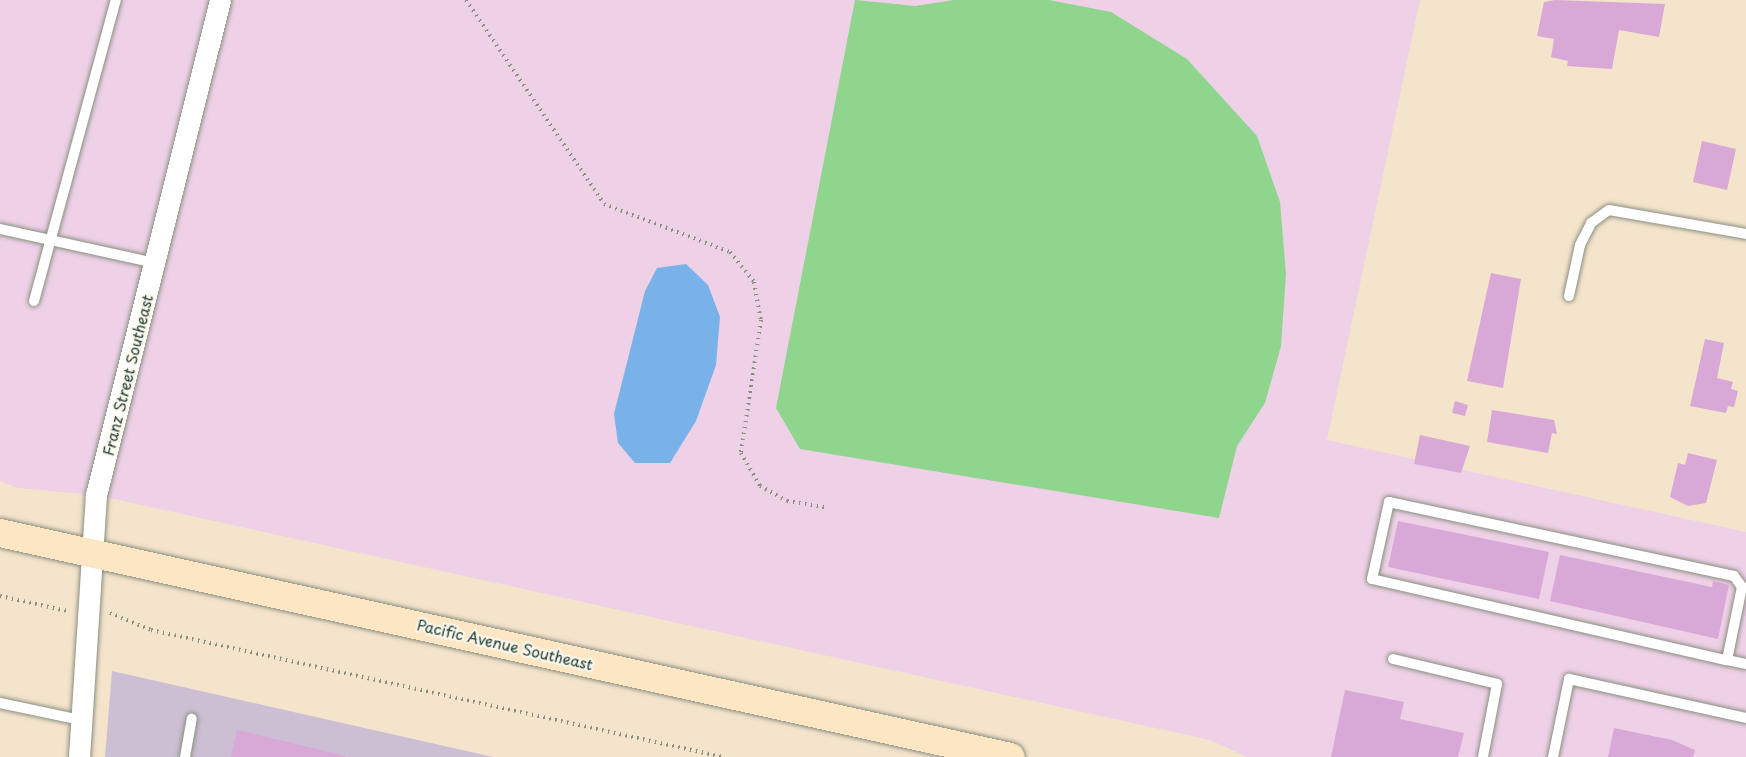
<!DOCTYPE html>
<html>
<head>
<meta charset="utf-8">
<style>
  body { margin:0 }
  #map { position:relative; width:1746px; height:757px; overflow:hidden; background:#f5e4cc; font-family:"Playpen Sans",sans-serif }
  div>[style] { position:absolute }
  .built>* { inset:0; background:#eed0e7 }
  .industrial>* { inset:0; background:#ccbed3 }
  .green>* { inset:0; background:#8fd58e }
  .water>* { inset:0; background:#79b2e9 }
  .building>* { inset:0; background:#d8a9d7 }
  .path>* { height:4px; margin-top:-2px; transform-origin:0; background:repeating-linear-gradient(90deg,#8a9080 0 1.5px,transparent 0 6px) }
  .roads { filter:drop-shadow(0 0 2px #8a9080) drop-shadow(0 0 2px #8a9080) }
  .service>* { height:10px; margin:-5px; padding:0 5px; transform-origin:5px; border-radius:5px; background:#fff }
  .minor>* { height:21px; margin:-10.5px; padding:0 10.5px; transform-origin:10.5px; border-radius:10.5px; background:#fff }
  .secondary>* { height:28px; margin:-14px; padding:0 14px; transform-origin:14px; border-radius:14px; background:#fce6c4 }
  span { translate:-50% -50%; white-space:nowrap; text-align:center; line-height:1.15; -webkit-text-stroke:4.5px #fbf7ec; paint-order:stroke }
  .street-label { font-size:15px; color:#1f3d34 }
</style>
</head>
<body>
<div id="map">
  <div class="built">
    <div style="clip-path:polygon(0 0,1420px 0,1327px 440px,1746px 532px,1746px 757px,1247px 757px,1210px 740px,96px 495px,18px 488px,0 481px)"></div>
  </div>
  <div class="industrial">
    <div style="clip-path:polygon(112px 671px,493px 757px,105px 757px)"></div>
  </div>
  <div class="green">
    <div style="clip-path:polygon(855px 0,915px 6px,954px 0,1049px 0,1111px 12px,1187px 59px,1257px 136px,1280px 202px,1286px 274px,1281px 346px,1265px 403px,1237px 446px,1219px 518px,800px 449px,776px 408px)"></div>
  </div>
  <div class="water">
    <div style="clip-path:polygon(686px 264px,708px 285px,720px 317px,716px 365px,696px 421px,670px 463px,635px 463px,618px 443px,614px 414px,645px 291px,657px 268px)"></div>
  </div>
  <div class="building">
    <div style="clip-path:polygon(1555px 0,1665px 4px,1659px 37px,1619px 30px,1612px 69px,1567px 66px,1568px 61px,1551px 57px,1554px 39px,1537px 36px,1544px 2px)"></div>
    <div style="clip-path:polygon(1702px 141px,1736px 149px,1727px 190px,1693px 182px)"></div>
    <div style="clip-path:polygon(1491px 273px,1521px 279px,1503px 388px,1467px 381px)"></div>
    <div style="clip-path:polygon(1705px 339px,1724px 343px,1717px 378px,1733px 382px,1731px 389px,1738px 391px,1734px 407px,1728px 406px,1726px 413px,1690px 406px)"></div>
    <div style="clip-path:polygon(1455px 401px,1468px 405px,1465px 416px,1452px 413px)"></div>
    <div style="clip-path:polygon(1492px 410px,1554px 420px,1557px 434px,1552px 433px,1548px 453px,1487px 442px)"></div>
    <div style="clip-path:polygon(1420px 435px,1470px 446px,1461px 473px,1414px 464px)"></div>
    <div style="clip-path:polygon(1688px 453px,1717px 460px,1706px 503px,1688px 506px,1670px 497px,1678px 463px,1685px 465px)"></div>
    <div style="clip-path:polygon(1398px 521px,1549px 552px,1539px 599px,1388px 567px)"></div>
    <div style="clip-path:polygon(1560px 555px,1712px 587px,1713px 581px,1729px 585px,1718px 639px,1550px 601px)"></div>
    <div style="clip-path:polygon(1345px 690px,1404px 702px,1400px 719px,1464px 733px,1458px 757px,1331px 757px)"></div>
    <div style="clip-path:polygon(1614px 728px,1672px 740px,1695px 750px,1693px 757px,1608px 757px)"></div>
    <div style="clip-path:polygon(237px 730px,346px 756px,346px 757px,231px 757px)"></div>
  </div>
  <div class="path">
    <div style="left:466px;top:0;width:246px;rotate:55.9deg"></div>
    <div style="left:604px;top:204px;width:135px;rotate:20.9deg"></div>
    <div style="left:730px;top:252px;width:38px;rotate:51deg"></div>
    <div style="left:754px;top:282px;width:39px;rotate:80deg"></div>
    <div style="left:761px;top:320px;width:134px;rotate:98.6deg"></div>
    <div style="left:741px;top:453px;width:38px;rotate:60deg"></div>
    <div style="left:760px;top:486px;width:31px;rotate:29deg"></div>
    <div style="left:787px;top:501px;width:38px;rotate:9deg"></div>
    <div style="left:0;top:596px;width:69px;rotate:12.6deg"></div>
    <div style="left:110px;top:613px;width:44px;rotate:22.5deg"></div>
    <div style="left:151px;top:630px;width:586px;rotate:12.52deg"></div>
  </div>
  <div class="roads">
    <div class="service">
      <div style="left:0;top:229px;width:159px;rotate:12.4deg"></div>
      <div style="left:1569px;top:296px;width:52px;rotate:-77.8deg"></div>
      <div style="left:1580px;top:245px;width:25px;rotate:-63deg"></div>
      <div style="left:1591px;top:223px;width:22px;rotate:-36deg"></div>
      <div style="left:1609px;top:210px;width:139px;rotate:9.9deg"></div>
      <div style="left:34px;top:301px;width:312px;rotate:-74.8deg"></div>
      <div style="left:1393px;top:659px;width:107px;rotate:13.5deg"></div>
      <div style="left:1497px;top:684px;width:74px;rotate:100.9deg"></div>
      <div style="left:1727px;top:660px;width:75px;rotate:-78.4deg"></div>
      <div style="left:1742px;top:587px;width:14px;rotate:-126deg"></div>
      <div style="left:1734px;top:576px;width:353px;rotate:-167.9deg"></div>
      <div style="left:1389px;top:502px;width:79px;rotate:102.4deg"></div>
      <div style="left:1372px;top:579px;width:364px;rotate:12.9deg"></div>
      <div style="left:1727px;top:660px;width:19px;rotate:12deg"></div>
      <div style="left:0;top:703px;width:83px;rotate:11.9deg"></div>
      <div style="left:185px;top:757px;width:39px;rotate:-80deg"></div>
      <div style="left:1553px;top:757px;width:80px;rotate:-78.4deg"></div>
      <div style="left:1569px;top:679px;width:181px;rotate:12.4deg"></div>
    </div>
    <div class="minor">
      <div style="left:79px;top:757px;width:263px;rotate:-86.3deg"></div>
      <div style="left:96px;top:495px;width:510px;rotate:-75.94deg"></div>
    </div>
    <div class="secondary">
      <div style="left:0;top:533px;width:1035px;rotate:12.5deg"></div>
    </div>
  </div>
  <div class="street-label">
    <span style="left:127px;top:375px;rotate:-76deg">Franz Street Southeast</span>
    <span style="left:505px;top:644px;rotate:13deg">Pacific Avenue Southeast</span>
  </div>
</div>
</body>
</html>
